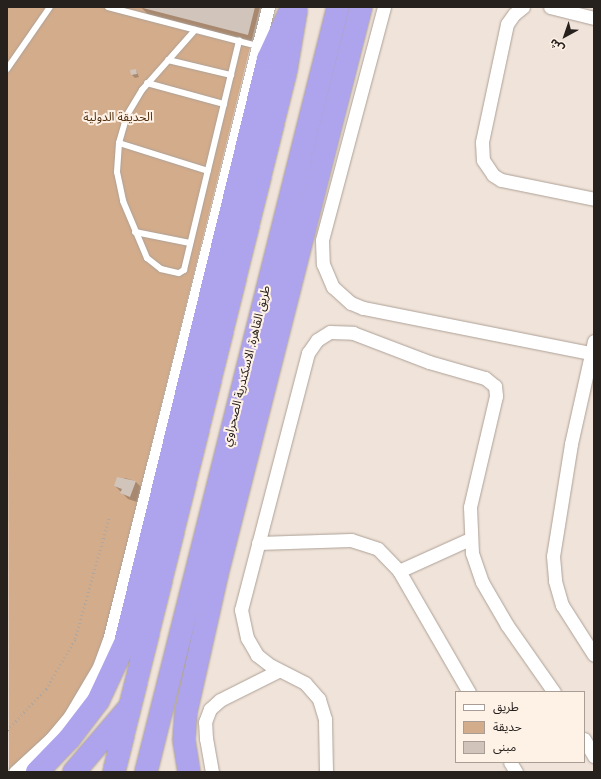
<!DOCTYPE html>
<html>
<head>
<meta charset="utf-8">
<style>
  body { margin:0 }
  #map { position:relative; width:601px; height:779px; overflow:hidden; background:#f0e3d9; font-family:Raleway,"Noto Sans Arabic",sans-serif }
  div>[style] { position:absolute }
  .green>* { inset:0; background:#d3ac8b }
  .shadow>* { inset:0; background:#0003 }
  .building>* { inset:0; background:#d1c4ba }
  .path>* { height:2.5px; margin-top:-1.25px; transform-origin:0; background:repeating-linear-gradient(90deg,#b1a79f 0 1px,transparent 0 4px) }
  .roads { filter:drop-shadow(0 0 1px #ada197) drop-shadow(0 0 1px #ada197) }
  .service>* { height:6px; margin:-3px; padding:0 3px; transform-origin:3px; border-radius:3px; background:#fff }
  .minor>* { height:13px; margin:-6.5px; padding:0 6.5px; transform-origin:6.5px; border-radius:6.5px; background:#fff }
  .motorway>* { height:22px; margin:-11px; padding:0 11px; transform-origin:11px; border-radius:11px; background:#aea4ee }
  span { translate:-50% -50%; white-space:nowrap; text-align:center; line-height:1.15; -webkit-text-stroke:4px #fef1e6; paint-order:stroke }
  .park-label { font-size:12px; color:#512f0e }
  .street-label { font-size:12px; color:#26211d }
  .frame { position:absolute; inset:0; border:8px solid #26211d; pointer-events:none }
  .legend { position:absolute; left:455px; top:691px; width:130px; height:72px; box-sizing:border-box; background:#fef1e6; border:1px solid #a89e96; margin:0; padding:5px 7px; list-style:none; font-size:12px; color:#26211d }
  .legend li { display:flex; align-items:center; gap:8px; height:20px }
  .legend b { width:20px; border:1px solid #a89e96 }
  .north { position:absolute; left:545px; top:16px; width:40px; height:40px; -webkit-text-stroke:3px #fef1e6; paint-order:stroke; rotate:220deg; font-size:11px; font-weight:700; line-height:16px; text-align:center; color:#26211d }
  .north::after { content:''; display:block; margin:auto; width:14px; height:18px; background:#26211d; clip-path:polygon(50% 0,100% 100%,50% 72%,0 100%) }
</style>
</head>
<body>
<div id="map">
  <div class="green">
    <div style="clip-path:polygon(7px 7px,260px 7px,102px 644px,84px 686px,64px 718px,9px 772px)"></div>
  </div>
  <div class="shadow">
    <div style="clip-path:polygon(141px 7px,270px 7px,260px 47px,153px 20px)"></div>
    <div style="clip-path:polygon(136px 70px,139px 77px,135px 78px,132px 75px)"></div>
    <div style="clip-path:polygon(125px 478px,135px 481px,142px 488px,137px 502px,128px 499px,115px 486px)"></div>
  </div>
  <div class="building">
    <div style="clip-path:polygon(139px 7px,255px 7px,248px 35px)"></div>
    <div style="clip-path:polygon(136px 69px,137px 74px,131px 75px,130px 70px)"></div>
    <div style="clip-path:polygon(117px 477px,136px 481px,130px 497px,120px 493px,122px 489px,114px 486px)"></div>
  </div>
  <div class="path">
    <div style="left:7px;top:730px;width:57px;rotate:-46.4deg"></div>
    <div style="left:46px;top:689px;width:58px;rotate:-59.9deg"></div>
    <div style="left:75px;top:639px;width:127px;rotate:-74.4deg"></div>
  </div>
  <div class="roads">
    <div class="service">
      <div style="left:108px;top:7px;width:155px;rotate:14.6deg"></div>
      <div style="left:195px;top:30px;width:80px;rotate:131.5deg"></div>
      <div style="left:142px;top:90px;width:29px;rotate:121deg"></div>
      <div style="left:127px;top:115px;width:29px;rotate:106deg"></div>
      <div style="left:119px;top:143px;width:29px;rotate:94deg"></div>
      <div style="left:117px;top:172px;width:30px;rotate:78deg"></div>
      <div style="left:123px;top:201px;width:62px;rotate:67.2deg"></div>
      <div style="left:147px;top:258px;width:18px;rotate:38deg"></div>
      <div style="left:161px;top:269px;width:18px;rotate:13deg"></div>
      <div style="left:179px;top:273px;width:6px;rotate:-31deg"></div>
      <div style="left:184px;top:270px;width:236px;rotate:-76.5deg"></div>
      <div style="left:168px;top:60px;width:65px;rotate:13.4deg"></div>
      <div style="left:7px;top:69px;width:75px;rotate:-55.3deg"></div>
      <div style="left:147px;top:83px;width:80px;rotate:15.3deg"></div>
      <div style="left:119px;top:143px;width:93px;rotate:17.5deg"></div>
      <div style="left:135px;top:232px;width:56px;rotate:11.3deg"></div>
    </div>
    <div class="minor">
      <div style="left:384px;top:7px;width:241px;rotate:104.9deg"></div>
      <div style="left:322px;top:240px;width:24px;rotate:88deg"></div>
      <div style="left:323px;top:264px;width:25px;rotate:67deg"></div>
      <div style="left:333px;top:287px;width:24px;rotate:42deg"></div>
      <div style="left:351px;top:303px;width:13px;rotate:23deg"></div>
      <div style="left:363px;top:308px;width:232px;rotate:11.2deg"></div>
      <div style="left:523px;top:7px;width:11px;rotate:142deg"></div>
      <div style="left:514px;top:14px;width:12px;rotate:125deg"></div>
      <div style="left:507px;top:24px;width:121px;rotate:102deg"></div>
      <div style="left:482px;top:142px;width:18px;rotate:87deg"></div>
      <div style="left:483px;top:160px;width:18px;rotate:56deg"></div>
      <div style="left:493px;top:175px;width:9px;rotate:32deg"></div>
      <div style="left:501px;top:180px;width:95px;rotate:11.5deg"></div>
      <div style="left:550px;top:7px;width:45px;rotate:14deg"></div>
      <div style="left:594px;top:341px;width:106px;rotate:102.6deg"></div>
      <div style="left:571px;top:444px;width:113px;rotate:99.1deg"></div>
      <div style="left:553px;top:556px;width:25px;rotate:85deg"></div>
      <div style="left:555px;top:581px;width:25px;rotate:74deg"></div>
      <div style="left:562px;top:605px;width:59px;rotate:57.4deg"></div>
      <div style="left:258px;top:543px;width:93px;rotate:-1.8deg"></div>
      <div style="left:351px;top:540px;width:28px;rotate:18deg"></div>
      <div style="left:378px;top:549px;width:30px;rotate:46deg"></div>
      <div style="left:399px;top:571px;width:140px;rotate:60deg"></div>
      <div style="left:399px;top:571px;width:78px;rotate:-24.3deg"></div>
      <div style="left:584px;top:739px;width:20px;rotate:60deg"></div>
      <div style="left:510px;top:762px;width:12px;rotate:59deg"></div>
      <div style="left:15px;top:772px;width:49px;rotate:-42.5deg"></div>
      <div style="left:51px;top:739px;width:30px;rotate:-50deg"></div>
      <div style="left:70px;top:716px;width:57px;rotate:-59.4deg"></div>
      <div style="left:99px;top:667px;width:29px;rotate:-70deg"></div>
      <div style="left:109px;top:640px;width:653px;rotate:-75.9deg"></div>
      <div style="left:212px;top:772px;width:34px;rotate:-100deg"></div>
      <div style="left:206px;top:739px;width:17px;rotate:-93deg"></div>
      <div style="left:205px;top:722px;width:14px;rotate:-69deg"></div>
      <div style="left:210px;top:709px;width:13px;rotate:-42deg"></div>
      <div style="left:220px;top:700px;width:65px;rotate:-26.6deg"></div>
      <div style="left:326px;top:772px;width:53px;rotate:-91.1deg"></div>
      <div style="left:325px;top:719px;width:21px;rotate:-107deg"></div>
      <div style="left:319px;top:699px;width:21px;rotate:-131deg"></div>
      <div style="left:305px;top:683px;width:38px;rotate:-153deg"></div>
      <div style="left:271px;top:666px;width:18px;rotate:-142deg"></div>
      <div style="left:257px;top:655px;width:20px;rotate:-120deg"></div>
      <div style="left:247px;top:638px;width:29px;rotate:-102deg"></div>
      <div style="left:241px;top:610px;width:266px;rotate:-75.4deg"></div>
      <div style="left:308px;top:353px;width:16px;rotate:-55deg"></div>
      <div style="left:317px;top:340px;width:15px;rotate:-32deg"></div>
      <div style="left:330px;top:332px;width:23px;rotate:2deg"></div>
      <div style="left:353px;top:333px;width:81px;rotate:20.9deg"></div>
      <div style="left:429px;top:362px;width:58px;rotate:15.9deg"></div>
      <div style="left:485px;top:378px;width:13px;rotate:39deg"></div>
      <div style="left:495px;top:386px;width:10px;rotate:84deg"></div>
      <div style="left:496px;top:396px;width:114px;rotate:103.2deg"></div>
      <div style="left:470px;top:507px;width:46px;rotate:87.5deg"></div>
      <div style="left:472px;top:553px;width:31px;rotate:71deg"></div>
      <div style="left:482px;top:582px;width:50px;rotate:59.8deg"></div>
      <div style="left:507px;top:625px;width:82px;rotate:55deg"></div>
    </div>
    <div class="motorway">
      <div style="left:37px;top:772px;width:46px;rotate:-45.9deg"></div>
      <div style="left:69px;top:739px;width:48px;rotate:-52.7deg"></div>
      <div style="left:98px;top:701px;width:64px;rotate:-65deg"></div>
      <div style="left:125px;top:643px;width:601px;rotate:-76.24deg"></div>
      <div style="left:268px;top:59px;width:57px;rotate:-65.2deg"></div>
      <div style="left:74px;top:772px;width:83px;rotate:-49.4deg"></div>
      <div style="left:114px;top:772px;width:723px;rotate:-76.23deg"></div>
      <div style="left:286px;top:70px;width:60px;rotate:-80.4deg"></div>
      <div style="left:146px;top:772px;width:789px;rotate:-75.91deg"></div>
      <div style="left:189px;top:772px;width:33px;rotate:-99deg"></div>
      <div style="left:184px;top:739px;width:27px;rotate:-86deg"></div>
      <div style="left:186px;top:712px;width:141px;rotate:-77.3deg"></div>
      <div style="left:217px;top:574px;width:585px;rotate:-75.75deg"></div>
    </div>
  </div>
  <div class="park-label">
    <span style="left:118px;top:118px">الحديقة الدولية</span>
  </div>
  <div class="street-label">
    <span style="left:247px;top:366px;rotate:-76deg">طريق القاهرة, الاسكندرية الصحراوي</span>
  </div>
  <div class="frame"></div>
  <ul class="legend">
  <li><b style="height:5px;background:#fff"></b>طريق</li>
  <li><b style="height:11px;background:#d3ac8b"></b>حديقة</li>
  <li><b style="height:11px;background:#d1c4ba"></b>مبنى</li>
  </ul>
  <div class="north">ش</div>
</div>
</body>
</html>
